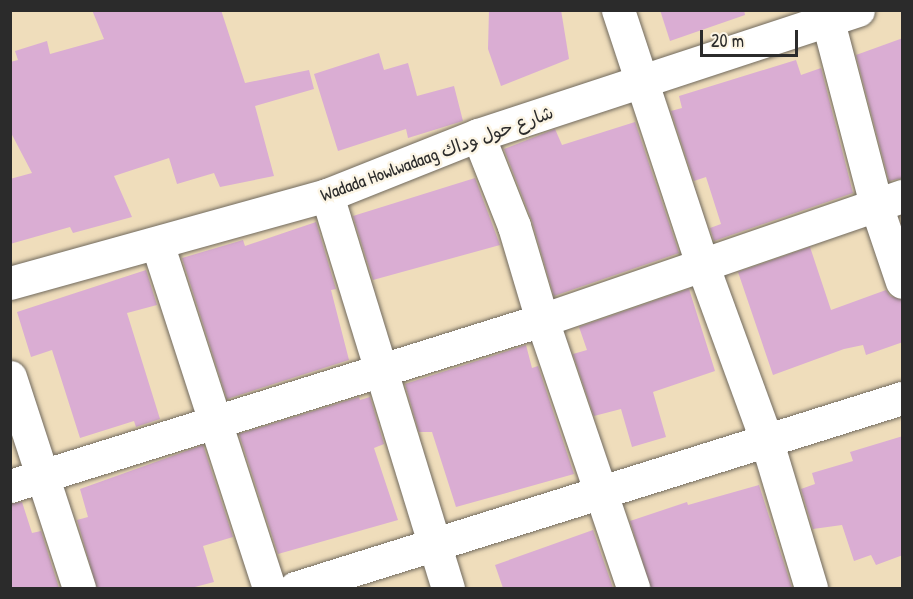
<!DOCTYPE html>
<html>
<head>
<meta charset="utf-8">
<style>
  body { margin:0 }
  #map { position:relative; width:913px; height:599px; overflow:hidden; background:#efddbb; font-family:"Patrick Hand","Playpen Sans Arabic",sans-serif }
  div>[style] { position:absolute }
  .building>* { inset:0; background:#daadd3 }
  .roads { filter:drop-shadow(0 0 2px #70695d) drop-shadow(0 0 2px #70695d) }
  .minor>* { height:33px; margin:-16.5px; padding:0 16.5px; transform-origin:16.5px; border-radius:16.5px; background:#fff }
  span { translate:-50% -50%; white-space:nowrap; text-align:center; line-height:1.15; -webkit-text-stroke:5px #fcf5e5; paint-order:stroke }
  .street-label { font-size:18px; color:#2b2b2b }
  .frame { position:absolute; inset:0; border:12px solid #2b2b2b; pointer-events:none }
  .scale { position:absolute; left:700px; top:30px; width:98px; height:27px; box-sizing:border-box; border:3px solid #2b2b2b; border-top:0; padding-left:8px; font-size:18px; line-height:21px; white-space:nowrap; color:#2b2b2b; -webkit-text-stroke:4px #fcf5e5; paint-order:stroke }
</style>
</head>
<body>
<div id="map">
  <div class="building">
    <div style="clip-path:polygon(92px 10px,221px 10px,245px 83px,309px 70px,314px 89px,255px 106px,274px 176px,220px 187px,214px 173px,177px 184px,169px 158px,114px 176px,132px 217px,73px 233px,70px 227px,10px 244px,10px 179px,32px 173px,10px 131px,10px 62px,18px 60px,15px 51px,47px 41px,50px 54px,104px 39px)"></div>
    <div style="clip-path:polygon(489px 10px,561px 10px,569px 59px,501px 86px,488px 49px)"></div>
    <div style="clip-path:polygon(660px 10px,744px 10px,745px 15px,670px 41px)"></div>
    <div style="clip-path:polygon(903px 38px,903px 178px,889px 181px,856px 55px)"></div>
    <div style="clip-path:polygon(379px 53px,384px 70px,408px 63px,417px 96px,454px 86px,463px 121px,408px 138px,406px 129px,338px 151px,314px 74px)"></div>
    <div style="clip-path:polygon(796px 60px,801px 75px,821px 68px,853px 193px,714px 241px,710px 228px,721px 224px,706px 177px,694px 181px,671px 111px,682px 108px,679px 96px)"></div>
    <div style="clip-path:polygon(635px 122px,679px 253px,554px 296px,532px 221px,504px 149px,555px 129px,562px 145px)"></div>
    <div style="clip-path:polygon(475px 178px,500px 245px,373px 280px,353px 216px)"></div>
    <div style="clip-path:polygon(316px 222px,336px 289px,331px 290px,349px 360px,227px 399px,182px 258px,243px 240px,245px 246px)"></div>
    <div style="clip-path:polygon(810px 247px,831px 310px,886px 290px,890px 296px,903px 300px,903px 342px,866px 355px,863px 345px,844px 349px,773px 375px,738px 272px)"></div>
    <div style="clip-path:polygon(146px 270px,157px 305px,127px 313px,160px 419px,136px 427px,134px 421px,80px 438px,52px 350px,31px 357px,17px 312px)"></div>
    <div style="clip-path:polygon(689px 289px,715px 371px,653px 392px,666px 437px,632px 447px,621px 409px,594px 416px,573px 354px,587px 350px,579px 327px)"></div>
    <div style="clip-path:polygon(526px 345px,532px 368px,538px 366px,574px 474px,456px 507px,432px 432px,419px 432px,405px 384px)"></div>
    <div style="clip-path:polygon(359px 397px,360px 400px,370px 397px,384px 444px,374px 448px,398px 520px,278px 554px,239px 434px)"></div>
    <div style="clip-path:polygon(903px 436px,903px 555px,876px 565px,871px 555px,854px 561px,842px 525px,813px 529px,801px 489px,815px 484px,812px 473px,853px 461px,850px 452px)"></div>
    <div style="clip-path:polygon(203px 445px,233px 537px,203px 546px,214px 582px,191px 588px,97px 588px,77px 520px,88px 517px,80px 489px)"></div>
    <div style="clip-path:polygon(759px 485px,792px 588px,651px 588px,630px 521px,687px 502px,688px 505px)"></div>
    <div style="clip-path:polygon(22px 502px,32px 533px,41px 531px,59px 588px,10px 588px,10px 504px)"></div>
    <div style="clip-path:polygon(593px 530px,613px 588px,503px 588px,495px 565px)"></div>
  </div>
  <div class="roads">
    <div class="minor">
      <div style="left:618px;top:10px;width:268px;rotate:71.7deg"></div>
      <div style="left:702px;top:264px;width:189px;rotate:69.9deg"></div>
      <div style="left:767px;top:442px;width:152px;rotate:73.2deg"></div>
      <div style="left:825px;top:10px;width:202px;rotate:75.3deg"></div>
      <div style="left:876px;top:205px;width:81px;rotate:71.3deg"></div>
      <div style="left:478px;top:135px;width:98px;rotate:68.4deg"></div>
      <div style="left:514px;top:226px;width:98px;rotate:73.4deg"></div>
      <div style="left:542px;top:320px;width:283px;rotate:71.2deg"></div>
      <div style="left:327px;top:195px;width:411px;rotate:72.9deg"></div>
      <div style="left:157px;top:243px;width:363px;rotate:72deg"></div>
      <div style="left:10px;top:283px;width:329px;rotate:-15.5deg"></div>
      <div style="left:327px;top:195px;width:162px;rotate:-21.7deg"></div>
      <div style="left:478px;top:135px;width:400px;rotate:-18.2deg"></div>
      <div style="left:10px;top:377px;width:222px;rotate:71.9deg"></div>
      <div style="left:10px;top:486px;width:557px;rotate:-17.33deg"></div>
      <div style="left:542px;top:320px;width:381px;rotate:-19deg"></div>
      <div style="left:295px;top:588px;width:636px;rotate:-17.38deg"></div>
    </div>
  </div>
  <div class="street-label">
    <span style="left:437px;top:154px;rotate:-20deg">Wadada Howlwadaag شارع حول وداك</span>
  </div>
  <div class="frame"></div>
  <div class="scale">20 m</div>
</div>
</body>
</html>
